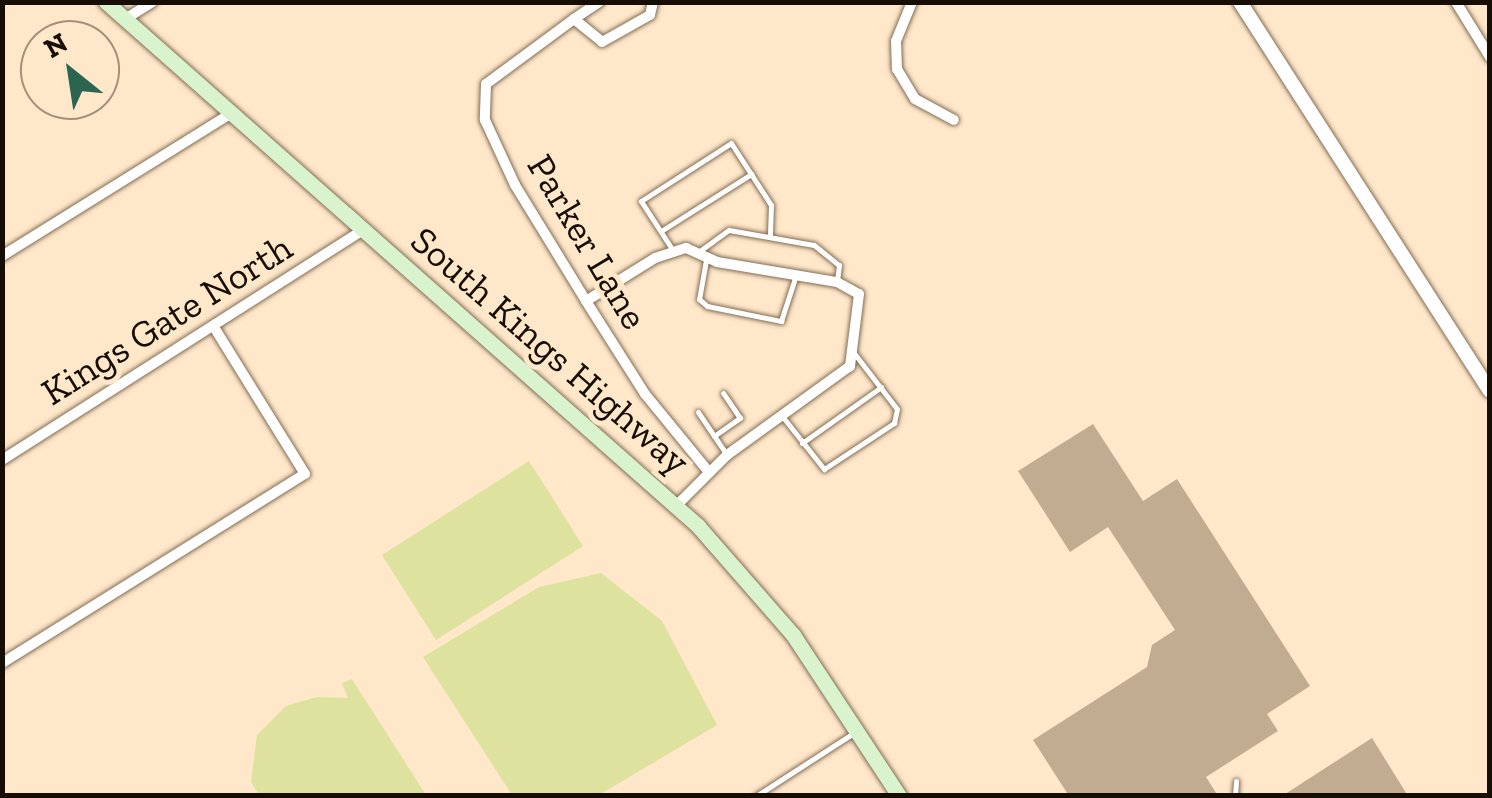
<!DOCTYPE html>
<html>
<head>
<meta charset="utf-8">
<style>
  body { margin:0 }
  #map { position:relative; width:1492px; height:798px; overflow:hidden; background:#ffe7ca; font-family:"Zilla Slab",serif }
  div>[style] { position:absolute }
  .green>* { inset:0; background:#dde29f }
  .building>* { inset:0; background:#c2ac91 }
  .roads { filter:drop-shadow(0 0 2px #836e54) drop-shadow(0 0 2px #836e54) }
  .service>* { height:5px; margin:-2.5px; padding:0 2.5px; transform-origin:2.5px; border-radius:2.5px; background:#fff }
  .minor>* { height:10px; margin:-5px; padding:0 5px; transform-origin:5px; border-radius:5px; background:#fff }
  .tertiary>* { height:14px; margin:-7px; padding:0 7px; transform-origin:7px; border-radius:7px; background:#fff }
  .secondary>* { height:15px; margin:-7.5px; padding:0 7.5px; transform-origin:7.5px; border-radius:7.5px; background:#d9f3ce }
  span { translate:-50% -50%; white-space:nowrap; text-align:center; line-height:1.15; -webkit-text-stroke:10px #ffe7ca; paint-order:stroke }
  .street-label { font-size:38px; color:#160e05 }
  .frame { position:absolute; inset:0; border:5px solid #160e05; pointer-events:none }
  .north { position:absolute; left:20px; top:20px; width:100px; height:100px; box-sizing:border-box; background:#ffe7ca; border:2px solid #a2907b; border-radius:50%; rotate:330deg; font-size:28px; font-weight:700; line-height:40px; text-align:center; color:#160e05 }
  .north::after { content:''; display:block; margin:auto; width:35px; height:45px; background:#2b654f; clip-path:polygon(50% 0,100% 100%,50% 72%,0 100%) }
</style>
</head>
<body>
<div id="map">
  <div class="green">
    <div style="clip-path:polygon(529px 461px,583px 546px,436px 640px,382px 555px)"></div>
    <div style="clip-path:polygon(601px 573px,662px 621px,717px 725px,599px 795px,512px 795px,423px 657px,539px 587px)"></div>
    <div style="clip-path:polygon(352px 679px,426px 795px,259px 795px,251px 782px,257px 735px,286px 706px,316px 697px,348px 698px,342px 683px)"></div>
  </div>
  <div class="building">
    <div style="clip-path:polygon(1093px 424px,1143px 501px,1177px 479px,1310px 686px,1267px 714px,1278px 731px,1206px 777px,1218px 796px,1069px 796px,1033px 740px,1147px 667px,1152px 645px,1175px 630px,1108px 527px,1070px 552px,1018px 471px)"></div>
    <div style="clip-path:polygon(1372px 738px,1408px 796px,1282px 796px)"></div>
  </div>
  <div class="roads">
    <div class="service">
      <div style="left:661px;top:231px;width:107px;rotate:-32.3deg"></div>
      <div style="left:672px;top:249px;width:57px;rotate:-122.9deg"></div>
      <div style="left:641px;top:201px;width:107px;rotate:-32.8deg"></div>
      <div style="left:731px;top:143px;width:74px;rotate:57.2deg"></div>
      <div style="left:771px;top:205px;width:31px;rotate:92deg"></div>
      <div style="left:701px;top:250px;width:34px;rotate:-36deg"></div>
      <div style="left:729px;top:230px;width:86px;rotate:10deg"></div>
      <div style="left:814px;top:245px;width:32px;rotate:39deg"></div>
      <div style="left:839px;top:265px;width:17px;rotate:97deg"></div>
      <div style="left:706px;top:260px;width:40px;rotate:100deg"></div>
      <div style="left:699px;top:299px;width:11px;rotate:41deg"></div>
      <div style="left:707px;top:306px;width:76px;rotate:11.5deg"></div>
      <div style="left:781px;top:321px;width:45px;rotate:-72deg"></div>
      <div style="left:698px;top:412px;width:52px;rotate:56deg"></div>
      <div style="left:782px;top:416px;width:68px;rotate:51.6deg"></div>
      <div style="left:824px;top:469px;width:84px;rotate:-33.3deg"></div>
      <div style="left:894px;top:423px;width:14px;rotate:-78deg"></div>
      <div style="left:897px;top:409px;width:71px;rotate:-127.5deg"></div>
      <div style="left:714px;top:436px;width:32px;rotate:-35deg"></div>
      <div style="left:740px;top:418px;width:30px;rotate:-124deg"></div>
      <div style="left:802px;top:443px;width:97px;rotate:-35.3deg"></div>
      <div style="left:756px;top:796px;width:118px;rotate:-32.9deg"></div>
      <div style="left:1235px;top:796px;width:15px;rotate:-86deg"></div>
    </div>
    <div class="minor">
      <div style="left:599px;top:2px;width:30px;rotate:146deg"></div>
      <div style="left:574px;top:19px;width:36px;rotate:39deg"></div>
      <div style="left:602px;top:42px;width:55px;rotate:-29.4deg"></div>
      <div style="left:650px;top:15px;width:13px;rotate:-77deg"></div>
      <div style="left:912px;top:2px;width:42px;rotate:112.3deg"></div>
      <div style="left:896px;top:41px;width:28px;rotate:88deg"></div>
      <div style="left:897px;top:69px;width:35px;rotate:59deg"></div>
      <div style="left:915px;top:99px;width:44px;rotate:28.3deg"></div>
      <div style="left:1456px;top:2px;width:65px;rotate:58.3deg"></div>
      <div style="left:125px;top:19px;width:32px;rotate:-32deg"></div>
      <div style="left:574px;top:19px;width:109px;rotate:143.5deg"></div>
      <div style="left:486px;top:84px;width:36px;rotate:92deg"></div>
      <div style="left:485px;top:120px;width:72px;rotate:65.2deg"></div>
      <div style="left:515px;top:185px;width:136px;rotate:58.5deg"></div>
      <div style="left:586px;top:301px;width:110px;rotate:57.6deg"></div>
      <div style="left:645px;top:394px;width:99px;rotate:50.7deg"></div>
      <div style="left:2px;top:256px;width:271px;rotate:-31.9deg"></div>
      <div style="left:586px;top:301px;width:81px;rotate:-31.9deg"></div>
      <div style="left:655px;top:258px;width:33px;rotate:-18deg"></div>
      <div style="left:686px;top:248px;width:34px;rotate:24deg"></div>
      <div style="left:717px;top:262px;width:122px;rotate:9.5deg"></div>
      <div style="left:837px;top:282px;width:25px;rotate:29deg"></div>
      <div style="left:859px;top:294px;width:73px;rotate:97.1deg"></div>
      <div style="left:850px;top:366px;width:152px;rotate:144.1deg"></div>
      <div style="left:727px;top:455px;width:71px;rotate:135deg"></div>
      <div style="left:2px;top:460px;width:428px;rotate:-32.5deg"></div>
      <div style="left:2px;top:663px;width:357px;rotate:-32deg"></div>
      <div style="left:305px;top:474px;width:173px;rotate:-121.8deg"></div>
    </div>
    <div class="tertiary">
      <div style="left:1240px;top:2px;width:462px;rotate:57.3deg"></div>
    </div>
    <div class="secondary">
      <div style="left:106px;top:2px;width:791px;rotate:41.51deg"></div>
      <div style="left:698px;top:526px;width:145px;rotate:48.9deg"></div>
      <div style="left:793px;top:635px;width:193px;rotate:56.6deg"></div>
    </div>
  </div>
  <div class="street-label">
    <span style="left:587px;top:242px;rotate:59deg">Parker Lane</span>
    <span style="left:167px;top:320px;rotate:-32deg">Kings Gate North</span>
    <span style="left:550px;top:351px;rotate:41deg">South Kings Highway</span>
  </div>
  <div class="frame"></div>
  <div class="north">N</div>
</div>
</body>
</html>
